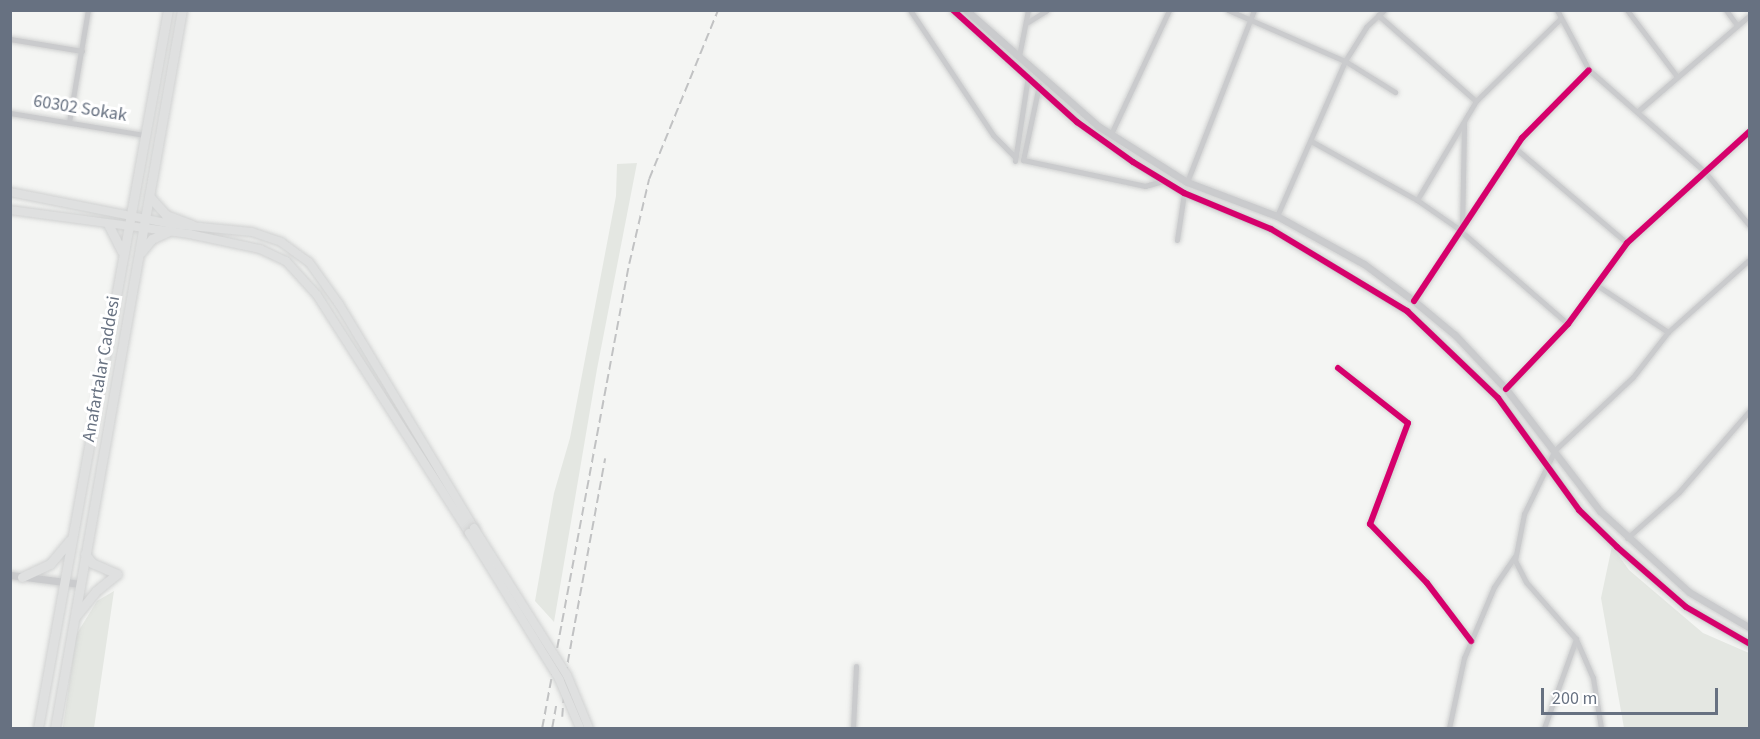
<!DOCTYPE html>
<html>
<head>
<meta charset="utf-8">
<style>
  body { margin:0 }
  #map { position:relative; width:1760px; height:739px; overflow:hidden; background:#f4f5f3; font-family:"Source Sans 3",sans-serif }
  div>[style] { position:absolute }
  .green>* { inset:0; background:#e4e7e2 }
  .roads { filter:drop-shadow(0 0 2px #d0d1d1) drop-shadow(0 0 2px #d0d1d1) }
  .minor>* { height:5px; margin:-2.5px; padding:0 2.5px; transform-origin:2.5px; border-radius:2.5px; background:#cacbcd }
  .tertiary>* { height:7px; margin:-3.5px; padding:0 3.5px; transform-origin:3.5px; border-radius:3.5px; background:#cacbcd }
  .secondary>* { height:8px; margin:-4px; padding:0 4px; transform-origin:4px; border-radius:4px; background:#dfe0e0 }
  .primary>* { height:9px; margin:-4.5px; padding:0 4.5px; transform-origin:4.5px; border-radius:4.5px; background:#dfe0e0 }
  .rail>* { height:1.5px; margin-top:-0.75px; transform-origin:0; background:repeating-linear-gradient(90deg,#c1c2c3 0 9px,transparent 0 13.5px) }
  .bridges { filter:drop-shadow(0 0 2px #d0d1d1) drop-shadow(0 0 2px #d0d1d1) }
  .secondary-bridge>* { height:8px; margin:-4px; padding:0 4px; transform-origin:4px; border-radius:4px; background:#dfe0e0 }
  .cycleway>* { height:6px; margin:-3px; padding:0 3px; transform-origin:3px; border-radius:3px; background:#d6006c }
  span { translate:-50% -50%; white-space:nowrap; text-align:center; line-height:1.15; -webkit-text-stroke:6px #fff; paint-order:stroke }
  .street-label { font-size:18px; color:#677181 }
  .frame { position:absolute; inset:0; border:12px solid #677181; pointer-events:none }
  .scale { position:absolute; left:1541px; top:688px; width:177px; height:27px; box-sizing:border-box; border:3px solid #677181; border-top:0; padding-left:8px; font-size:18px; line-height:21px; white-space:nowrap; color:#677181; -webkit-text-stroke:4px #fff; paint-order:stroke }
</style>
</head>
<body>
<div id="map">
  <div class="green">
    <div style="clip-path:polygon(637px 163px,597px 369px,554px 622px,535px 601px,554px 493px,570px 438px,616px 196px,617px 164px)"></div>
    <div style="clip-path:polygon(1612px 546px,1629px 570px,1703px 633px,1749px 653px,1749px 728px,1624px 728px,1601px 598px)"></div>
    <div style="clip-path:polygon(114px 591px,94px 728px,63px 727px,76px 635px,97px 601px)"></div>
  </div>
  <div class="roads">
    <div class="minor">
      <div style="left:910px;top:10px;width:150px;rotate:56.4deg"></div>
      <div style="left:993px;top:135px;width:31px;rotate:45deg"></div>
      <div style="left:1228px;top:10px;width:128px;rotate:23.6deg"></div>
      <div style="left:1345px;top:61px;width:59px;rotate:31.8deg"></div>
      <div style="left:1557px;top:10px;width:68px;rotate:61.9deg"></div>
      <div style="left:1589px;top:70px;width:154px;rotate:41.3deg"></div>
      <div style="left:1705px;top:172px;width:70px;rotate:50.2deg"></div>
      <div style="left:1627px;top:10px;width:81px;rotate:53deg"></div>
      <div style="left:1726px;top:10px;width:19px;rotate:54deg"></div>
      <div style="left:1378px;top:15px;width:130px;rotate:41.3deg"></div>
      <div style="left:1028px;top:22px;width:22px;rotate:-32deg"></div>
      <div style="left:10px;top:39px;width:73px;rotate:9.5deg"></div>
      <div style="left:1019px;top:56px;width:47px;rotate:-78.9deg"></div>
      <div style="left:1039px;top:85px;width:77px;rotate:102deg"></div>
      <div style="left:1023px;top:160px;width:125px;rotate:12deg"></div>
      <div style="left:1145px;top:186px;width:19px;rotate:-16deg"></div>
      <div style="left:1638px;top:111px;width:148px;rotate:-40.6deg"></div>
      <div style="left:10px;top:113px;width:137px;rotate:9.3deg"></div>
      <div style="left:69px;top:122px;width:114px;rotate:-80.4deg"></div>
      <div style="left:1111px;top:134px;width:137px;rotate:-64.9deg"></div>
      <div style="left:1311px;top:141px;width:121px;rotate:29.1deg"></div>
      <div style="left:1417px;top:200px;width:47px;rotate:34.7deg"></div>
      <div style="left:1456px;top:227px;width:148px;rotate:40.9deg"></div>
      <div style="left:1515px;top:148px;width:147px;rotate:40.3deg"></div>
      <div style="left:1015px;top:161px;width:86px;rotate:-81.3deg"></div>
      <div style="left:1187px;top:182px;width:185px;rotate:-68.7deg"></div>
      <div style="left:1417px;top:200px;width:115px;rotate:-59.2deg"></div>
      <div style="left:1476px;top:101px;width:117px;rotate:-44.3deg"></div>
      <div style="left:1277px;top:216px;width:169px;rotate:-66.3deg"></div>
      <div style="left:1345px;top:61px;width:40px;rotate:-58deg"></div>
      <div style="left:1366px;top:27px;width:25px;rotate:-43deg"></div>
      <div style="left:1462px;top:231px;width:108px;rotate:-88.9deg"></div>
      <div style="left:1177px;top:240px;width:48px;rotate:-81.5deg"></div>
      <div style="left:1598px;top:286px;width:84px;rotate:33.3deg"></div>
      <div style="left:1414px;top:301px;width:196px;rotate:-56.5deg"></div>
      <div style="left:1522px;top:138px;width:95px;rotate:-45.4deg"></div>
      <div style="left:1338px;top:368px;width:89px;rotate:38.2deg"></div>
      <div style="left:1408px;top:423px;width:108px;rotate:110.6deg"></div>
      <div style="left:1370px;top:524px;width:82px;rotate:46deg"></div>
      <div style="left:1427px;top:583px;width:73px;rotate:52.8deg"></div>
      <div style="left:1506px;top:389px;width:90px;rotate:-46.4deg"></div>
      <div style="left:1568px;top:324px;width:100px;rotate:-53.9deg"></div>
      <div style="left:1627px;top:243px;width:166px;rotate:-42.3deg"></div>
      <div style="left:1627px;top:538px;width:69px;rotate:-41.5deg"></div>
      <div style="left:1679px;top:492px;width:108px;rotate:-49.1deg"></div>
      <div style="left:853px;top:728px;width:62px;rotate:-87.2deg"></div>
      <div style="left:1449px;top:728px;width:72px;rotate:-77.9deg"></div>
      <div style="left:1464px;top:658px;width:77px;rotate:-67.1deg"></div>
      <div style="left:1494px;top:587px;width:37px;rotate:-56deg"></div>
      <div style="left:1544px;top:728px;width:95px;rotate:-70.2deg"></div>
      <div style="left:1601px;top:728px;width:51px;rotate:-99.1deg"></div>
      <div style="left:1593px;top:678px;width:43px;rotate:-113.6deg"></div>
      <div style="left:1576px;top:639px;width:76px;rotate:-131.3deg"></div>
      <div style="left:1526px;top:582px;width:25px;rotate:-117deg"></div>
      <div style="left:1515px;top:560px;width:47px;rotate:-78.9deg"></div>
      <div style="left:1524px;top:514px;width:71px;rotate:-64.2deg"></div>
      <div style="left:1555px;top:450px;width:107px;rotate:-43.1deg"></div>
      <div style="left:1633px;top:377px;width:57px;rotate:-52.1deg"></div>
      <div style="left:1668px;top:332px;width:110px;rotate:-41.7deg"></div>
    </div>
    <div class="tertiary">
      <div style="left:953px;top:10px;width:167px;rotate:42.1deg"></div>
      <div style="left:1077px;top:122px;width:69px;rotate:35.5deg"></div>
      <div style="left:1133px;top:162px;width:60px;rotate:31.3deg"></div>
      <div style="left:1184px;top:193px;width:94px;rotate:22.5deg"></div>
      <div style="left:1271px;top:229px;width:159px;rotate:31.1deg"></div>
      <div style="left:1407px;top:311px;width:126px;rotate:43.7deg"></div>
      <div style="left:1498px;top:398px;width:138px;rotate:54.1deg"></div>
      <div style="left:1579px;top:510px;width:53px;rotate:44.2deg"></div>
      <div style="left:1617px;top:547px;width:91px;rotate:41deg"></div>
      <div style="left:1686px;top:607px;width:74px;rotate:30deg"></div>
      <div style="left:966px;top:10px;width:176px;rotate:41.3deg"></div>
      <div style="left:1098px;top:126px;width:105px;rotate:32.2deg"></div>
      <div style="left:1187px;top:182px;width:96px;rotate:20.7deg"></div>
      <div style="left:1277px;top:216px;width:99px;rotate:28.9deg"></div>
      <div style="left:1364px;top:264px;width:62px;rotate:36.5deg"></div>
      <div style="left:1414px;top:301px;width:53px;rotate:39.7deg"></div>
      <div style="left:1455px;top:335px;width:74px;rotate:46.6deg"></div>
      <div style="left:1506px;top:389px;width:154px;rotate:52.4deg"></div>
      <div style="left:1600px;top:511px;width:120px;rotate:42.3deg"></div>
      <div style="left:1689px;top:592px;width:71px;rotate:30.5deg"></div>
      <div style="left:10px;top:575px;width:71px;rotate:7.3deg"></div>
    </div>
    <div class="secondary">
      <div style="left:10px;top:192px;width:164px;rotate:11.2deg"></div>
      <div style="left:171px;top:224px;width:81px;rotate:5.6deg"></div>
      <div style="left:252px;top:232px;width:31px;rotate:19deg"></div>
      <div style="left:281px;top:242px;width:34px;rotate:36deg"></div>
      <div style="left:309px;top:262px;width:52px;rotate:54.5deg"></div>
      <div style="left:339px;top:304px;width:262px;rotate:58.9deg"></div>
      <div style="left:10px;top:210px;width:181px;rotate:7.6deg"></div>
      <div style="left:189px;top:234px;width:73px;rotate:11.9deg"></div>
      <div style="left:260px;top:249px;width:29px;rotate:25deg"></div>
      <div style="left:286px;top:261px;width:46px;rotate:47.6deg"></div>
      <div style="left:317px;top:295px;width:282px;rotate:57.4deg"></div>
    </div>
    <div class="primary">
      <div style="left:149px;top:196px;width:25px;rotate:48deg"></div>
      <div style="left:166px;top:215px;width:28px;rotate:21deg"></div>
      <div style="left:108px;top:224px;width:30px;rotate:63deg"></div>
      <div style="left:141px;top:252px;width:17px;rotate:-50deg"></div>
      <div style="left:152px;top:239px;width:19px;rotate:-25deg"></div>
      <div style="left:85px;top:554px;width:11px;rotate:52deg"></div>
      <div style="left:92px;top:563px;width:27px;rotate:24deg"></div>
      <div style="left:22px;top:577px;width:31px;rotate:-25deg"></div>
      <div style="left:50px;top:564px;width:31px;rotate:-50deg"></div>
      <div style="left:75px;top:617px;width:33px;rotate:-51deg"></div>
      <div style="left:96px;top:591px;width:27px;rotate:-39deg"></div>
      <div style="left:38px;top:728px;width:730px;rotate:-79.74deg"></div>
      <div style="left:55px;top:728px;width:729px;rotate:-79.97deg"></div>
    </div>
  </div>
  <div class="rail">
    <div style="left:562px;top:717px;width:41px;rotate:-85.8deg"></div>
    <div style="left:565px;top:676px;width:221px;rotate:-79.6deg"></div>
    <div style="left:542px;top:728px;width:472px;rotate:-79.4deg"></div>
    <div style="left:629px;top:264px;width:87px;rotate:-76.8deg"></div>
    <div style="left:649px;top:179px;width:183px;rotate:-67.8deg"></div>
    <div style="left:552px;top:728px;width:23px;rotate:-80deg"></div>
  </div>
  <div class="bridges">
    <div class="secondary-bridge">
      <div style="left:474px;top:528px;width:174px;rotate:57.7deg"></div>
      <div style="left:567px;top:675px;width:57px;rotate:67.5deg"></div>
      <div style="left:469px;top:533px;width:172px;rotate:58.3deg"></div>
      <div style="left:559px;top:679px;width:53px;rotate:66.8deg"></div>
    </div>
  </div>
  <div class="cycleway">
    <div style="left:953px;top:10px;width:167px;rotate:42.1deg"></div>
    <div style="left:1077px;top:122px;width:69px;rotate:35.5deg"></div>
    <div style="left:1133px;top:162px;width:60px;rotate:31.3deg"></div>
    <div style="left:1184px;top:193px;width:94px;rotate:22.5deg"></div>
    <div style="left:1271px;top:229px;width:159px;rotate:31.1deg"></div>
    <div style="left:1407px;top:311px;width:126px;rotate:43.7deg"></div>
    <div style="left:1498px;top:398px;width:138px;rotate:54.1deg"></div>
    <div style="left:1579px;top:510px;width:53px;rotate:44.2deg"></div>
    <div style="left:1617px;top:547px;width:91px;rotate:41deg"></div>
    <div style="left:1686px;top:607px;width:74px;rotate:30deg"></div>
    <div style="left:1414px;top:301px;width:196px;rotate:-56.5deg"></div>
    <div style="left:1522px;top:138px;width:95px;rotate:-45.4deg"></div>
    <div style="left:1338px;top:368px;width:89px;rotate:38.2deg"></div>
    <div style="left:1408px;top:423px;width:108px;rotate:110.6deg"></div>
    <div style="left:1370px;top:524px;width:82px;rotate:46deg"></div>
    <div style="left:1427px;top:583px;width:73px;rotate:52.8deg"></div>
    <div style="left:1506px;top:389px;width:90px;rotate:-46.4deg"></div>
    <div style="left:1568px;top:324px;width:100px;rotate:-53.9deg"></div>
    <div style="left:1627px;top:243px;width:166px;rotate:-42.3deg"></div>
  </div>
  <div class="street-label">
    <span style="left:80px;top:109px;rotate:9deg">60302 Sokak</span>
    <span style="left:102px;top:369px;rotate:-80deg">Anafartalar Caddesi</span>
  </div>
  <div class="frame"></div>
  <div class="scale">200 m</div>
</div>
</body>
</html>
